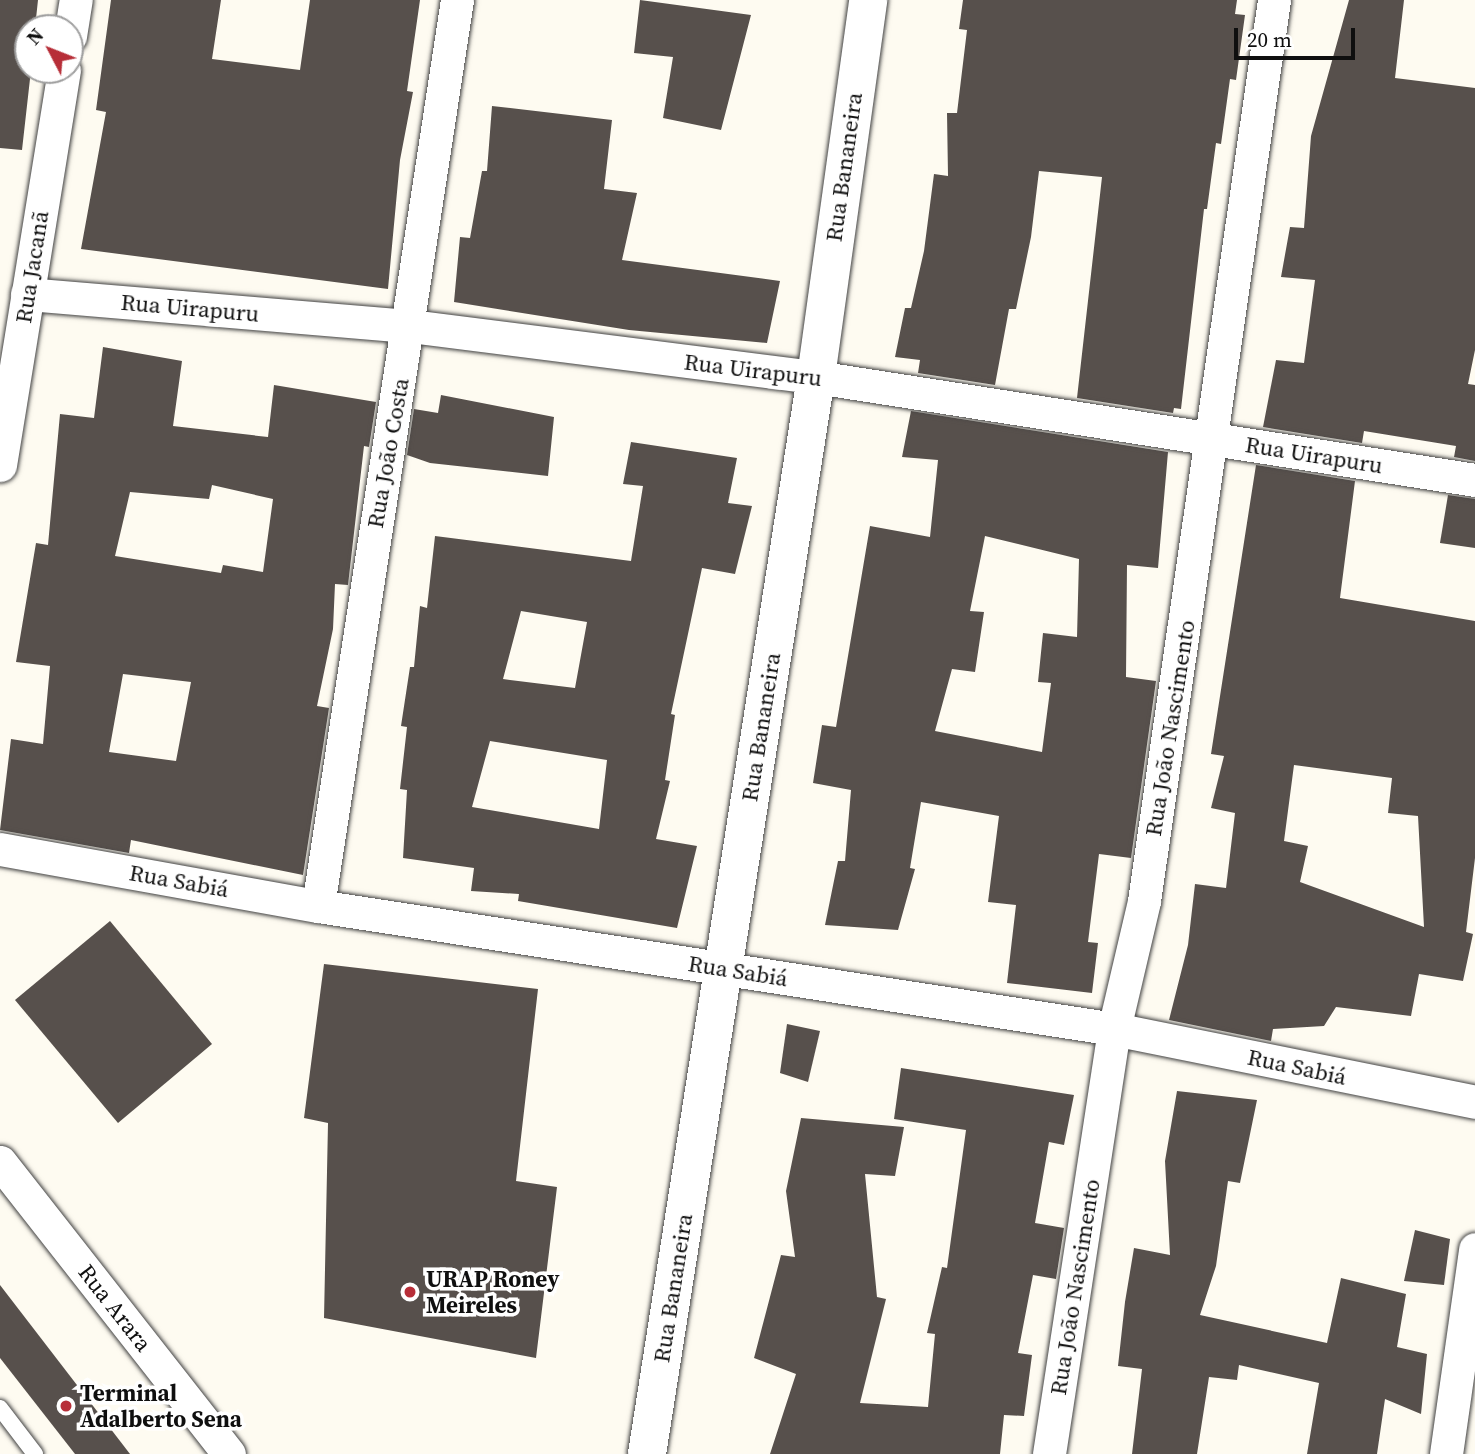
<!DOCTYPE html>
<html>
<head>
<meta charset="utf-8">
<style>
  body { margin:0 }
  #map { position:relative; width:1475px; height:1454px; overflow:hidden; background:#fefbf1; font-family:"Source Serif 4",serif }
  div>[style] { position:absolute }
  .building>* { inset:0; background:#57504c }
  .roads { filter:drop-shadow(0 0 2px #424242) drop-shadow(0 0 2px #424242) }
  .service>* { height:16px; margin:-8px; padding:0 8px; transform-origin:8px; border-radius:8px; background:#fff }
  .minor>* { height:33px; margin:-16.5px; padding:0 16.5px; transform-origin:16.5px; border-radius:16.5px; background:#fff }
  .tertiary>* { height:38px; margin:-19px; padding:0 19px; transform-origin:19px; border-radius:19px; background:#fff }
  .dots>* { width:19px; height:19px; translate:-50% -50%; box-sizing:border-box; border:4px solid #fff; border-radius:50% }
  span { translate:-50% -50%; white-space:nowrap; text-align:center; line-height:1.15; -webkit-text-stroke:7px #fff; paint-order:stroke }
  .street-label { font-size:23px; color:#0f0f0f }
  .poi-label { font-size:23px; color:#0f0f0f; font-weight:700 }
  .left { translate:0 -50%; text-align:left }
  .north { position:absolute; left:14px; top:14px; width:70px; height:70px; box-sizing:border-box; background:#fff; border:2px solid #9f9f9f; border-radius:50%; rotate:312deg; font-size:19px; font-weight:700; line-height:28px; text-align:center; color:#0f0f0f }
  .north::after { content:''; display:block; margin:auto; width:24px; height:32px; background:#b72e38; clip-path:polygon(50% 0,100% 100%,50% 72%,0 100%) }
  .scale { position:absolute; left:1234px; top:28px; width:121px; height:32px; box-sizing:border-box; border:4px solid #0f0f0f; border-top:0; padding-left:9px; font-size:21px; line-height:24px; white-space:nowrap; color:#0f0f0f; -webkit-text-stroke:5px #fff; paint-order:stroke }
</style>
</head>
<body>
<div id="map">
  <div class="building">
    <div style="clip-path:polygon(0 0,38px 0,35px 28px,28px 28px,31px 70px,22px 150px,0 148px)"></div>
    <div style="clip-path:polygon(111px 0,221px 0,212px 59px,300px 70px,310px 0,420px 0,407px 91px,413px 92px,400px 160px,388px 289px,81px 249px,106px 112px,96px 110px)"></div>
    <div style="clip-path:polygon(640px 0,751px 15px,721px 130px,663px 118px,673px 57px,634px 53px)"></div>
    <div style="clip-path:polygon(963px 0,1237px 0,1235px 14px,1245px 15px,1236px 80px,1230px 79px,1221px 144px,1216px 143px,1207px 209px,1204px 209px,1181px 409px,1174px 408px,1173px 413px,1077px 398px,1102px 177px,1039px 171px,1031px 237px,1016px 309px,1009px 309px,995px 385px,918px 373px,920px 360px,895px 357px,905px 308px,911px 308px,924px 251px,934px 174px,948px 176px,947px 113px,957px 113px,967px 30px,959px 29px)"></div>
    <div style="clip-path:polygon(1349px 0,1404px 0,1395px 78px,1475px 88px,1475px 350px,1468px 384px,1475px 385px,1475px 461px,1454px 457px,1456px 446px,1364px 431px,1362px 443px,1263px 427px,1276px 360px,1304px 363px,1315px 280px,1281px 277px,1290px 227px,1304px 228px,1311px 136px)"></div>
    <div style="clip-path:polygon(492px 106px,612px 120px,604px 189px,637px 193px,622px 260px,780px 281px,767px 343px,629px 330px,454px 302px,460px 237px,470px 238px,482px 171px,487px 171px)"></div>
    <div style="clip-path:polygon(evenodd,103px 347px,182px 361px,173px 426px,268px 437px,274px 385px,376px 402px,369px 447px,364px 446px,348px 585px,335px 584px,333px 629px,317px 706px,329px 708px,303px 875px,131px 840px,129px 853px,0 830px,11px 739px,43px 744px,50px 666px,16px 662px,36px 543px,48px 545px,60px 414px,94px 418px,103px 347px,212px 485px,273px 499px,263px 572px,223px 565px,221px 573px,115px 556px,130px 492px,209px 499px,212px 485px,103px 347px,123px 674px,191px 682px,176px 761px,109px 752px,123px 674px)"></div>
    <div style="clip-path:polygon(441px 395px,554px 417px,548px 476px,430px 463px,407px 455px,414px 409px,438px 413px)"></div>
    <div style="clip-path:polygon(evenodd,911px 411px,1168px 452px,1158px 568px,1127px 565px,1126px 677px,1156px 681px,1131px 858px,1099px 854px,1088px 942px,1098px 943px,1092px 993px,1007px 983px,1016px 905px,988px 902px,999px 816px,921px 802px,910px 868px,915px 869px,898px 930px,825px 925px,838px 861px,845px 861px,851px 790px,813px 783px,822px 725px,836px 727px,870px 526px,930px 537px,938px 460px,902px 457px,911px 411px,985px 536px,1079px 559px,1077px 637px,1043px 633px,1038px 682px,1051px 683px,1042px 752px,935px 731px,952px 669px,975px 672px,984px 612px,970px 611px,985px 536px)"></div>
    <div style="clip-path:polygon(evenodd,631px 442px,737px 458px,728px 503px,752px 506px,735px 574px,702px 568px,671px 714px,675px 715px,665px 780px,670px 781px,656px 839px,697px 846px,677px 928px,518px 901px,519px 894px,471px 891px,474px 868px,403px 858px,407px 790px,400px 789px,407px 727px,401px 726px,410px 667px,414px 667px,420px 606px,427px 608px,435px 536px,631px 561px,643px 486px,623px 484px,631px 442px,521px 611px,587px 622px,575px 688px,503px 679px,521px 611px,631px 442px,490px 741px,607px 760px,599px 829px,472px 807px,490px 741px)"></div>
    <div style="clip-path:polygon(evenodd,1256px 465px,1355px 481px,1340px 598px,1475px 621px,1475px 858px,1466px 932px,1473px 934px,1463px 981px,1419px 974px,1411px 1016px,1336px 1007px,1324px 1026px,1273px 1029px,1271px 1041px,1169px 1020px,1188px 945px,1195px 884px,1226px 888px,1235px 813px,1211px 808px,1224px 756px,1211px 754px,1256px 465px,1294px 765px,1392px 778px,1388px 813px,1418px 816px,1424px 927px,1300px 882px,1308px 846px,1284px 841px,1294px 765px)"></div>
    <div style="clip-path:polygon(1448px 495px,1475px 499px,1475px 548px,1440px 543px)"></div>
    <div style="clip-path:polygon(110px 921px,212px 1044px,118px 1123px,15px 1000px)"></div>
    <div style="clip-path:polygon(324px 964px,538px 989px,516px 1181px,557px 1187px,536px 1358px,324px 1318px,328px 1123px,304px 1118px)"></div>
    <div style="clip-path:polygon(787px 1024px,820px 1031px,808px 1082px,780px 1073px)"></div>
    <div style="clip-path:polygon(901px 1068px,1074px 1095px,1064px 1145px,1049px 1142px,1035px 1223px,1064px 1228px,1056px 1279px,1033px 1275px,1018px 1353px,1032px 1355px,1024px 1416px,1004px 1415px,1000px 1454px,770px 1454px,796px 1374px,754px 1358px,781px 1255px,795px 1257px,786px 1191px,801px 1118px,904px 1127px,895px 1176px,865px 1174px,877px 1297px,886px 1299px,860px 1403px,928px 1407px,935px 1334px,927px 1333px,942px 1267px,947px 1268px,966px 1130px,894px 1119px)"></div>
    <div style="clip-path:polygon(1177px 1091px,1257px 1100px,1240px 1183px,1228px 1181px,1216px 1266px,1200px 1315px,1327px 1343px,1341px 1278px,1406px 1294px,1397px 1347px,1427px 1354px,1421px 1414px,1385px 1399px,1377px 1454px,1307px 1454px,1319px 1383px,1239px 1365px,1237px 1380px,1209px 1377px,1197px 1454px,1132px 1454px,1142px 1369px,1118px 1366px,1125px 1302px,1134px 1248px,1170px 1255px,1165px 1161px)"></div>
    <div style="clip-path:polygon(1415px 1230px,1450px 1239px,1444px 1285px,1404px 1281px)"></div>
    <div style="clip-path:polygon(0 1285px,130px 1454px,75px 1454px,0 1358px)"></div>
  </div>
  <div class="roads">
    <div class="service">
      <div style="left:0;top:1408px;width:58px;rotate:52.7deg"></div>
    </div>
    <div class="minor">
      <div style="left:70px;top:36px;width:36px;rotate:-81deg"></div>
      <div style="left:27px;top:294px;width:384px;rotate:4.8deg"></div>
      <div style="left:410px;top:326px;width:409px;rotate:7.2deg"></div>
      <div style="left:816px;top:377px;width:667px;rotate:8.88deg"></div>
      <div style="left:0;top:465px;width:400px;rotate:-80.8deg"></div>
      <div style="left:0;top:849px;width:323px;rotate:10.2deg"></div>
      <div style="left:318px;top:906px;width:805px;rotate:8.78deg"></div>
      <div style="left:1114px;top:1029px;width:368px;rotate:11.4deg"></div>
      <div style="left:318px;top:906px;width:917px;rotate:-81.28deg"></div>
      <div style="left:0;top:1162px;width:371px;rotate:51.9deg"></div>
      <div style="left:1049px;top:1454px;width:430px;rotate:-81.3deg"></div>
      <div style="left:1114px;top:1029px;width:131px;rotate:-76.8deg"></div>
      <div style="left:1144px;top:901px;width:910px;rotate:-81.79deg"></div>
      <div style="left:1446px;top:1454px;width:207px;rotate:-81.9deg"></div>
    </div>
    <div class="tertiary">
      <div style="left:647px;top:1454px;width:1090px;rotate:-81.08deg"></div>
      <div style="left:816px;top:377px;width:381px;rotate:-82.1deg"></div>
    </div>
  </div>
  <div class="dots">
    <div style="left:410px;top:1292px;background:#b72e38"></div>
    <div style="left:66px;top:1406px;background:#b72e38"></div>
  </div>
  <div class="street-label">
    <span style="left:844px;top:167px;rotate:-82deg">Rua Bananeira</span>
    <span style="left:32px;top:267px;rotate:-81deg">Rua Jacanã</span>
    <span style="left:190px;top:308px;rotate:5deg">Rua Uirapuru</span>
    <span style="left:753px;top:370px;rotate:7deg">Rua Uirapuru</span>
    <span style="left:388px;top:453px;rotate:-80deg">Rua João Costa</span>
    <span style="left:1314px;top:455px;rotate:9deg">Rua Uirapuru</span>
    <span style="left:761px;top:727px;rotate:-81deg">Rua Bananeira</span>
    <span style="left:1170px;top:728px;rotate:-81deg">Rua João Nascimento</span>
    <span style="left:179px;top:881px;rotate:10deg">Rua Sabiá</span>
    <span style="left:738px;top:971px;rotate:9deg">Rua Sabiá</span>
    <span style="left:1297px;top:1067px;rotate:12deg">Rua Sabiá</span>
    <span style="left:1075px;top:1287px;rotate:-81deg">Rua João Nascimento</span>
    <span style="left:673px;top:1288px;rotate:-81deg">Rua Bananeira</span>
    <span style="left:115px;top:1308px;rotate:52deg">Rua Arara</span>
  </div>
  <div class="poi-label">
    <span class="left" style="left:426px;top:1292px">URAP Roney<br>Meireles</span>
    <span class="left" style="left:80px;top:1406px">Terminal<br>Adalberto Sena</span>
  </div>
  <div class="north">N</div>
  <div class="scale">20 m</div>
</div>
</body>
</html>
